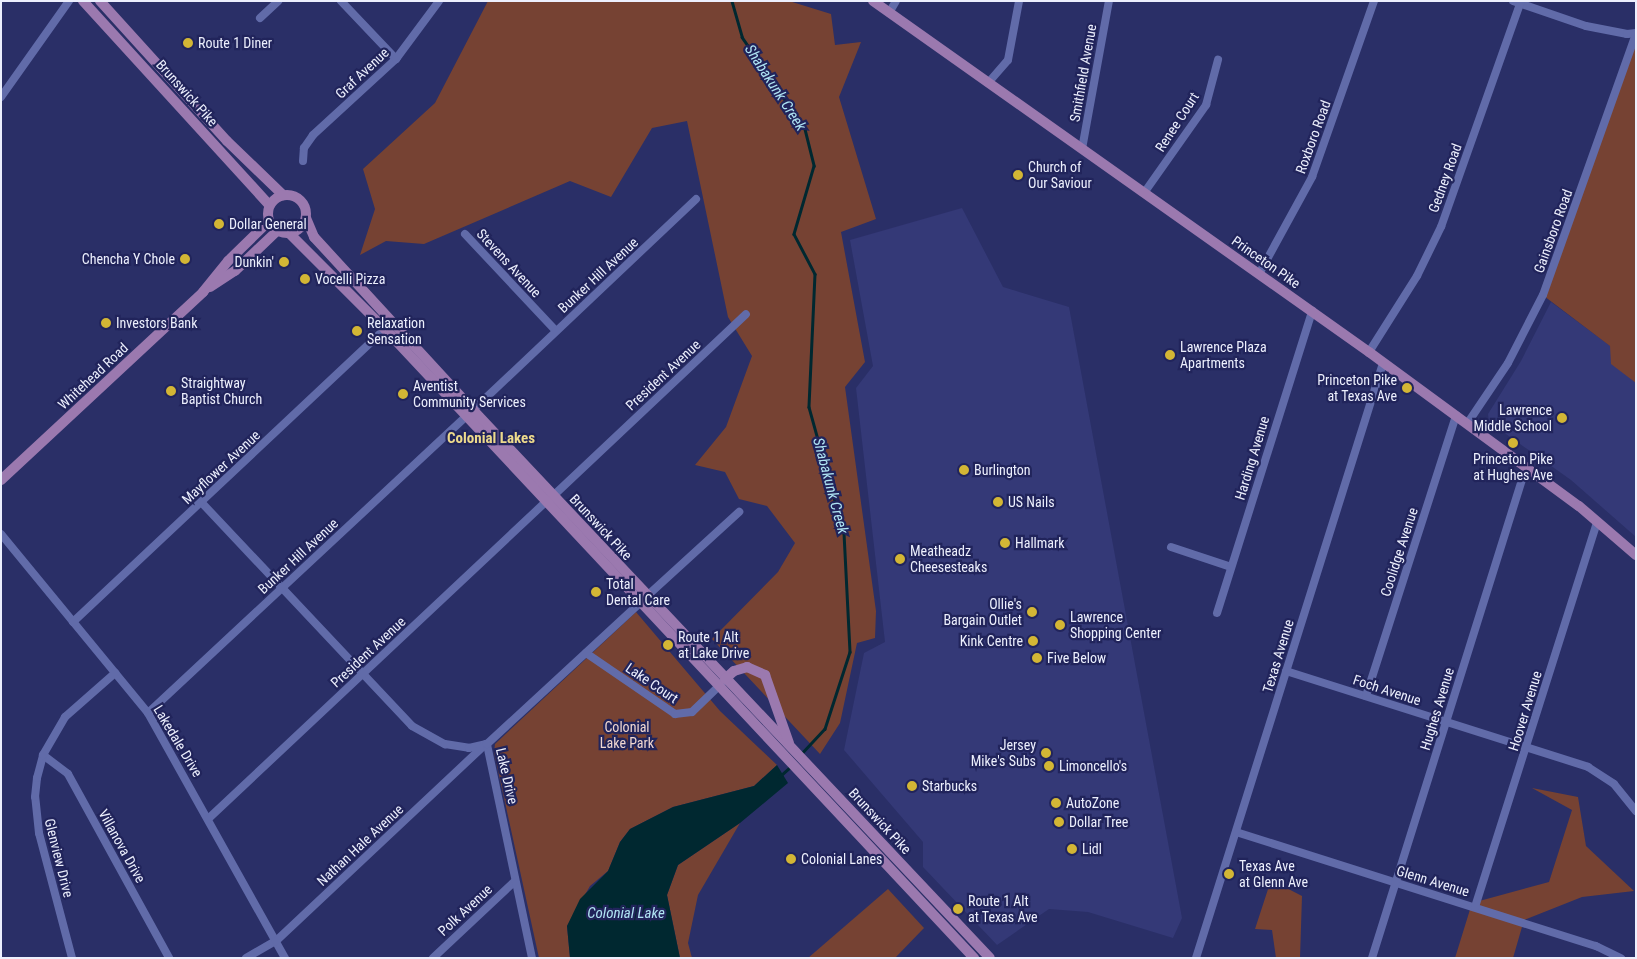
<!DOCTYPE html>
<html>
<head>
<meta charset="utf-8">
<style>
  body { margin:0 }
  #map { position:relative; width:1637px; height:959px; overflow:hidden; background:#2a2f67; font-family:"Roboto Condensed",sans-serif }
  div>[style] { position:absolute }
  .built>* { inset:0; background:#343977 }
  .green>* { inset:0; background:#764233 }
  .water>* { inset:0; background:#002830 }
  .stream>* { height:2.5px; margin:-1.25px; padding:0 1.25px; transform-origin:1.25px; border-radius:1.25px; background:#002830 }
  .minor>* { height:8px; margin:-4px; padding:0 4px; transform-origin:4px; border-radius:4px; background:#616ba9 }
  .major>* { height:10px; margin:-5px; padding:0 5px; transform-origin:5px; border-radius:5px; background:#9b79af }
  .major>.ring { margin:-5px; padding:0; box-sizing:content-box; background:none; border:10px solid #9b79af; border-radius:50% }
  .dots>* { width:14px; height:14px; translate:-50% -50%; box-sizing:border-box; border:2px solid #21245b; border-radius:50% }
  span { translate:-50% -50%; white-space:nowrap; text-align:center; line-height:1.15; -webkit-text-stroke:4.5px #21245b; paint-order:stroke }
  .poi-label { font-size:14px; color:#eceffd }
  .left { translate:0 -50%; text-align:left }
  .right { translate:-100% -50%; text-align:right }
  .street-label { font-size:14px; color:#eceffd }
  .park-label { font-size:14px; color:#f0d7d0 }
  .water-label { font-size:15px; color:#b0e5f4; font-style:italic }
  .neighbourhood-label { font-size:15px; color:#edda8c; font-weight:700 }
  .frame { position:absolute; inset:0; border:2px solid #eceffd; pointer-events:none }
</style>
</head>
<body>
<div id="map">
  <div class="built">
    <div style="clip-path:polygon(962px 208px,1003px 287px,1069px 307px,1182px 918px,1173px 938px,1088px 912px,1049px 909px,997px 945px,923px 867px,923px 842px,844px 750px,864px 653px,885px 642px,856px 388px,873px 366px,850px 240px)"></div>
    <div style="clip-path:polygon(1551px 302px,1636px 365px,1636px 537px,1571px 480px,1489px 422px,1488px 414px,1521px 361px)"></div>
  </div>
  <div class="green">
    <div style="clip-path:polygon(488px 1px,789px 1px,831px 14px,835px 45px,861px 42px,839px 97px,876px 219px,841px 232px,865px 362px,845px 387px,876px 611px,875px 638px,857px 643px,840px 723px,820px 754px,712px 639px,778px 572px,795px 543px,767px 506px,739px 499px,725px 472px,695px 465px,726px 427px,752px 356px,728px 317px,687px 121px,652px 128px,611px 197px,570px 181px,424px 244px,386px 241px,360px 255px,375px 209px,363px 169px,435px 103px)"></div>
    <div style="clip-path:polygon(1636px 28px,1636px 383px,1611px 364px,1610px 346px,1540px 293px)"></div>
    <div style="clip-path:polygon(636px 612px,720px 711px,777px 765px,754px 786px,673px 807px,630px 829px,620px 842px,608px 871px,590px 886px,567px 926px,570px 958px,539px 958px,494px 752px,495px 744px)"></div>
    <div style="clip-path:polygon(1532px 788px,1578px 797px,1586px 846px,1634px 891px,1582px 897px,1524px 920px,1513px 958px,1455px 958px,1472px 903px,1549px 882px,1572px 810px)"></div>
    <div style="clip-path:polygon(740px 823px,698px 895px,688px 943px,692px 958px,680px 958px,667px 895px,678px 865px)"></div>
    <div style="clip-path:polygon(1271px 880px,1302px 896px,1300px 958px,1276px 958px,1272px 930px,1255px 929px)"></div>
    <div style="clip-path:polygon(888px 889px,924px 928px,895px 958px,808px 958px)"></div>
  </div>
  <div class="water">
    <div style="clip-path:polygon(777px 765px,788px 783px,740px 823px,678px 865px,667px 895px,680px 958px,570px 958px,567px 926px,580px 899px,608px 871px,620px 842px,630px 829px,673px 807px,754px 786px)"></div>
  </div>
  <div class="stream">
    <div style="left:732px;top:1px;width:37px;rotate:74deg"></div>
    <div style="left:742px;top:37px;width:112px;rotate:55.6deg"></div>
    <div style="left:805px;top:129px;width:38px;rotate:76deg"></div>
    <div style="left:814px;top:166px;width:71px;rotate:106.4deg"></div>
    <div style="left:794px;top:234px;width:45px;rotate:62.3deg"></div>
    <div style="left:815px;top:274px;width:133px;rotate:92.6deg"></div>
    <div style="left:809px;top:407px;width:131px;rotate:74.5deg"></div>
    <div style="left:844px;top:533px;width:119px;rotate:87.1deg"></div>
    <div style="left:850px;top:652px;width:81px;rotate:108deg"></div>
    <div style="left:825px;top:729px;width:34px;rotate:133deg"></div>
    <div style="left:779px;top:777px;width:15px;rotate:-42deg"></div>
  </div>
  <div class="minor">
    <div style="left:341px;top:1px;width:80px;rotate:46.5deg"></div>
    <div style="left:1513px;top:1px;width:77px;rotate:18.9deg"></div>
    <div style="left:1586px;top:26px;width:42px;rotate:11deg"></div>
    <div style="left:1627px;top:34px;width:9px;rotate:-6deg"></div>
    <div style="left:889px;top:13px;width:14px;rotate:-60deg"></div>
    <div style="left:260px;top:18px;width:25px;rotate:-43deg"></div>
    <div style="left:988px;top:83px;width:30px;rotate:-49deg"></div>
    <div style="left:1008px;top:60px;width:60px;rotate:-79.4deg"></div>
    <div style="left:1px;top:97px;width:118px;rotate:-54.7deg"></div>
    <div style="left:1082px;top:149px;width:150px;rotate:-79.7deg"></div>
    <div style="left:303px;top:161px;width:13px;rotate:-86deg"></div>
    <div style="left:304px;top:148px;width:16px;rotate:-55deg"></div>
    <div style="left:313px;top:135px;width:113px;rotate:-42.5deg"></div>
    <div style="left:396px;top:59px;width:72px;rotate:-53.4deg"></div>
    <div style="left:1144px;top:193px;width:108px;rotate:-54.8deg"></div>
    <div style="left:1206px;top:105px;width:47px;rotate:-75.1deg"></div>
    <div style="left:465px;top:234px;width:133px;rotate:46.8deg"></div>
    <div style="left:1259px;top:274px;width:111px;rotate:-61.3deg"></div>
    <div style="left:1312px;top:177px;width:187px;rotate:-70.6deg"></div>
    <div style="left:1369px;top:352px;width:90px;rotate:-57.7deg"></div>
    <div style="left:1417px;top:276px;width:55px;rotate:-63.9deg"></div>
    <div style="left:1441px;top:227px;width:240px;rotate:-70.5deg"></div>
    <div style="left:473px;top:410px;width:307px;rotate:-43.4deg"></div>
    <div style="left:1467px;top:424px;width:73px;rotate:-56.1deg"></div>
    <div style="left:1508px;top:363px;width:76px;rotate:-62.8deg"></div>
    <div style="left:1543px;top:295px;width:277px;rotate:-70.4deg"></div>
    <div style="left:553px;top:496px;width:265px;rotate:-43.3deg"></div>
    <div style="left:202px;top:503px;width:306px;rotate:46.7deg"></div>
    <div style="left:412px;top:726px;width:38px;rotate:29deg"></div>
    <div style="left:445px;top:744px;width:24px;rotate:9deg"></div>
    <div style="left:469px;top:748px;width:18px;rotate:-13deg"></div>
    <div style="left:1px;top:534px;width:232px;rotate:50.6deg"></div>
    <div style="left:148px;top:713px;width:281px;rotate:60.8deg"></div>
    <div style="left:1171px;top:547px;width:63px;rotate:18.4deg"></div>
    <div style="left:647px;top:596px;width:125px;rotate:-42.4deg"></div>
    <div style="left:1217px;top:613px;width:317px;rotate:-72.5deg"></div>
    <div style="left:73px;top:622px;width:428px;rotate:-43.2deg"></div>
    <div style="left:586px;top:653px;width:108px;rotate:34.4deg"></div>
    <div style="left:675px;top:714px;width:17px;rotate:-7deg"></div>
    <div style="left:692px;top:712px;width:42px;rotate:-44deg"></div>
    <div style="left:1286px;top:671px;width:317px;rotate:17.6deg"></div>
    <div style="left:1588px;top:767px;width:31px;rotate:33deg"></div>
    <div style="left:1614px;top:784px;width:35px;rotate:51deg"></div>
    <div style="left:1366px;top:696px;width:295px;rotate:-72.2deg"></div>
    <div style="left:148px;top:713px;width:434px;rotate:-43deg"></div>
    <div style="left:43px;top:755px;width:31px;rotate:37deg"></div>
    <div style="left:68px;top:774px;width:210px;rotate:61.2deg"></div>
    <div style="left:208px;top:819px;width:462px;rotate:-43.2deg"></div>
    <div style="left:1236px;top:832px;width:378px;rotate:17.6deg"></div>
    <div style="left:1596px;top:946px;width:28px;rotate:26deg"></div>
    <div style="left:1475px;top:907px;width:404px;rotate:-72.4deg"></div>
    <div style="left:72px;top:958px;width:129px;rotate:-104.8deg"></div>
    <div style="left:39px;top:833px;width:36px;rotate:-96deg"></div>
    <div style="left:35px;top:797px;width:19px;rotate:-84deg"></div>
    <div style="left:37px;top:778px;width:24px;rotate:-75deg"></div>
    <div style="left:43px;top:755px;width:44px;rotate:-59.9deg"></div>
    <div style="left:65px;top:717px;width:67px;rotate:-41.3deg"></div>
    <div style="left:246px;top:958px;width:34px;rotate:-30deg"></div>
    <div style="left:276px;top:941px;width:287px;rotate:-43.2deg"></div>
    <div style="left:433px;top:958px;width:112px;rotate:-43.2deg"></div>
    <div style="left:532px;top:958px;width:219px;rotate:-101.9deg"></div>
    <div style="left:487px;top:744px;width:208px;rotate:-42.7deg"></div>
    <div style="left:1196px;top:958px;width:624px;rotate:-72.55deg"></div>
    <div style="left:1372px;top:958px;width:515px;rotate:-72.59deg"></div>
  </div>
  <div class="major">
    <div style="left:83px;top:1px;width:276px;rotate:47.6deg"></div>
    <div style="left:100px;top:1px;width:189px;rotate:47.8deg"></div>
    <div style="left:227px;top:141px;width:78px;rotate:44deg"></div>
    <div style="left:873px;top:1px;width:608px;rotate:35.29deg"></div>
    <div style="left:1369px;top:352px;width:260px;rotate:36.3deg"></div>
    <div style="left:1579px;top:506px;width:75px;rotate:40.7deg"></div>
    <div class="ring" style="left:268px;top:195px;width:28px;height:28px"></div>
    <div style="left:306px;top:218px;width:21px;rotate:67deg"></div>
    <div style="left:314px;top:237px;width:235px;rotate:47.4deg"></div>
    <div style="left:473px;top:410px;width:753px;rotate:46.67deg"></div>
    <div style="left:289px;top:233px;width:136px;rotate:45deg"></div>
    <div style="left:385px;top:329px;width:862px;rotate:46.88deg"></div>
    <div style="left:210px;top:287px;width:30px;rotate:-33deg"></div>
    <div style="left:235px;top:271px;width:58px;rotate:-43.6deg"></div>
    <div style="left:1px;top:480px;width:276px;rotate:-42.9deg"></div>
    <div style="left:203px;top:292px;width:40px;rotate:-51deg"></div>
    <div style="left:228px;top:261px;width:57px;rotate:-44.3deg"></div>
    <div style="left:725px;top:679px;width:12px;rotate:-42deg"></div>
    <div style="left:734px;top:671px;width:14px;rotate:-17deg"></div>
    <div style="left:747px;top:667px;width:20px;rotate:24deg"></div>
    <div style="left:765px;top:675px;width:72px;rotate:70.6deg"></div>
  </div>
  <div class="dots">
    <div style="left:188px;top:43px;background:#d3b635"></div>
    <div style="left:1018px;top:175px;background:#d3b635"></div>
    <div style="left:219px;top:224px;background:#d3b635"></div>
    <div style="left:185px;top:259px;background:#d3b635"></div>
    <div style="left:284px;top:262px;background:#d3b635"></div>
    <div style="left:305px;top:279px;background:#d3b635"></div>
    <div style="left:106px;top:323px;background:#d3b635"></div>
    <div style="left:357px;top:331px;background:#d3b635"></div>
    <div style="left:1170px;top:355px;background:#d3b635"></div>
    <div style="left:1407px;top:388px;background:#d3b635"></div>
    <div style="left:171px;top:391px;background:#d3b635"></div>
    <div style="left:403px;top:394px;background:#d3b635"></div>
    <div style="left:1562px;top:418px;background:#d3b635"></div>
    <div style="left:1513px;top:443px;background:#d3b635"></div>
    <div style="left:964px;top:470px;background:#d3b635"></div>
    <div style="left:998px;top:502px;background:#d3b635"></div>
    <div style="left:1005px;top:543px;background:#d3b635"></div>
    <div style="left:900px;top:559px;background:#d3b635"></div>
    <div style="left:596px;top:592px;background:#d3b635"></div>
    <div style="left:1032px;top:612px;background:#d3b635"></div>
    <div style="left:1060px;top:625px;background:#d3b635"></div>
    <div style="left:1033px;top:641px;background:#d3b635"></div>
    <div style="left:668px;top:645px;background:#d3b635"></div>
    <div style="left:1037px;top:658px;background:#d3b635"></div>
    <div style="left:1046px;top:753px;background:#d3b635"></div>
    <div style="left:1049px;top:766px;background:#d3b635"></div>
    <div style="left:912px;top:786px;background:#d3b635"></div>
    <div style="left:1056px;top:803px;background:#d3b635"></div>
    <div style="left:1059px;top:822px;background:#d3b635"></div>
    <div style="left:1072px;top:849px;background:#d3b635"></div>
    <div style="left:791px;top:859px;background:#d3b635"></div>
    <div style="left:1229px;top:874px;background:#d3b635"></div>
    <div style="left:958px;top:909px;background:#d3b635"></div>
  </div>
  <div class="poi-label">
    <span class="left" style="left:198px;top:43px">Route 1 Diner</span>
    <span class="left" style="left:1028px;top:175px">Church of<br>Our Saviour</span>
    <span class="left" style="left:229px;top:224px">Dollar General</span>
    <span class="right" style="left:175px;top:259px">Chencha Y Chole</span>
    <span class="right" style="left:274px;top:262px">Dunkin'</span>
    <span class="left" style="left:315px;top:279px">Vocelli Pizza</span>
    <span class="left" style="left:116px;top:323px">Investors Bank</span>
    <span class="left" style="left:367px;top:331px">Relaxation<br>Sensation</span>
    <span class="left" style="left:1180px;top:355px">Lawrence Plaza<br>Apartments</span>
    <span class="right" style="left:1397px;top:388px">Princeton Pike<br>at Texas Ave</span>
    <span class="left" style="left:181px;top:391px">Straightway<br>Baptist Church</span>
    <span class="left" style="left:413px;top:394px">Aventist<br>Community Services</span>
    <span class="right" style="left:1552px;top:418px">Lawrence<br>Middle School</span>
    <span style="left:1513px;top:467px">Princeton Pike<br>at Hughes Ave</span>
    <span class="left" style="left:974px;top:470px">Burlington</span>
    <span class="left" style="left:1008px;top:502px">US Nails</span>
    <span class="left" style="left:1015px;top:543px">Hallmark</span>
    <span class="left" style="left:910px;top:559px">Meatheadz<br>Cheesesteaks</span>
    <span class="left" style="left:606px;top:592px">Total<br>Dental Care</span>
    <span class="right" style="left:1022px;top:612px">Ollie's<br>Bargain Outlet</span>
    <span class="left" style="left:1070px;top:625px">Lawrence<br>Shopping Center</span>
    <span class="left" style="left:678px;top:645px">Route 1 Alt<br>at Lake Drive</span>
    <span class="right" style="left:1023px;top:641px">Kink Centre</span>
    <span class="left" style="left:1047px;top:658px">Five Below</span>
    <span class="right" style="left:1036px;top:753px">Jersey<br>Mike's Subs</span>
    <span class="left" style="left:1059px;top:766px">Limoncello's</span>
    <span class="left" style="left:922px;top:786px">Starbucks</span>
    <span class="left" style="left:1066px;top:803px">AutoZone</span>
    <span class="left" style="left:1069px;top:822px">Dollar Tree</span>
    <span class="left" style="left:1082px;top:849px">Lidl</span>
    <span class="left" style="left:801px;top:859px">Colonial Lanes</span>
    <span class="left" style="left:1239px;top:874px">Texas Ave<br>at Glenn Ave</span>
    <span class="left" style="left:968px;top:909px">Route 1 Alt<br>at Texas Ave</span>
  </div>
  <div class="street-label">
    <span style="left:362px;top:73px;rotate:-43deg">Graf Avenue</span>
    <span style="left:1083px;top:73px;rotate:-80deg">Smithfield Avenue</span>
    <span style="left:187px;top:93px;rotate:48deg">Brunswick Pike</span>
    <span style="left:1177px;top:122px;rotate:-57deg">Renee Court</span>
    <span style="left:1313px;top:137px;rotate:-70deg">Roxboro Road</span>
    <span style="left:1445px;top:178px;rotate:-70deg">Gedney Road</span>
    <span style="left:1553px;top:231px;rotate:-70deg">Gainsboro Road</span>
    <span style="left:1266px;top:262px;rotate:35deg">Princeton Pike</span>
    <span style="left:509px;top:263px;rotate:47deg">Stevens Avenue</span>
    <span style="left:598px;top:275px;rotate:-43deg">Bunker Hill Avenue</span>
    <span style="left:663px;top:375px;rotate:-43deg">President Avenue</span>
    <span style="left:93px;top:376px;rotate:-43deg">Whitehead Road</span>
    <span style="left:1252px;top:458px;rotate:-73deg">Harding Avenue</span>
    <span style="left:221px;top:467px;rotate:-43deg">Mayflower Avenue</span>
    <span style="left:601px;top:527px;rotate:47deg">Brunswick Pike</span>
    <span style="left:1399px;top:552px;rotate:-72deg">Coolidge Avenue</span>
    <span style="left:298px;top:556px;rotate:-43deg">Bunker Hill Avenue</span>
    <span style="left:368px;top:652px;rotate:-43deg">President Avenue</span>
    <span style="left:1278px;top:656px;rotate:-73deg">Texas Avenue</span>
    <span style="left:652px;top:683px;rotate:34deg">Lake Court</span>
    <span style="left:1387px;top:690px;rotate:18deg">Foch Avenue</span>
    <span style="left:1437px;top:709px;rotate:-73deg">Hughes Avenue</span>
    <span style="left:1525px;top:711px;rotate:-73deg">Hoover Avenue</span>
    <span style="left:178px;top:741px;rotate:59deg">Lakedale Drive</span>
    <span style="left:507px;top:776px;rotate:77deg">Lake Drive</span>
    <span style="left:880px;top:821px;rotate:47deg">Brunswick Pike</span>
    <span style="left:360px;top:845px;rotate:-43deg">Nathan Hale Avenue</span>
    <span style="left:122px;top:846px;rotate:61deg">Villanova Drive</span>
    <span style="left:59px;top:858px;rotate:76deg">Glenview Drive</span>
    <span style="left:1433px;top:881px;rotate:17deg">Glenn Avenue</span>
    <span style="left:465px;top:910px;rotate:-43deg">Polk Avenue</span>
  </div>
  <div class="park-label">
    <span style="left:627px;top:735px">Colonial<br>Lake Park</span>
  </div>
  <div class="water-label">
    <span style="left:775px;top:88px;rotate:57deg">Shabakunk Creek</span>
    <span style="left:830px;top:486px;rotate:75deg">Shabakunk Creek</span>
    <span style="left:626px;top:914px">Colonial Lake</span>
  </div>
  <div class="neighbourhood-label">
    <span style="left:491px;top:439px">Colonial Lakes</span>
  </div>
  <div class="frame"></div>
</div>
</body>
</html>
